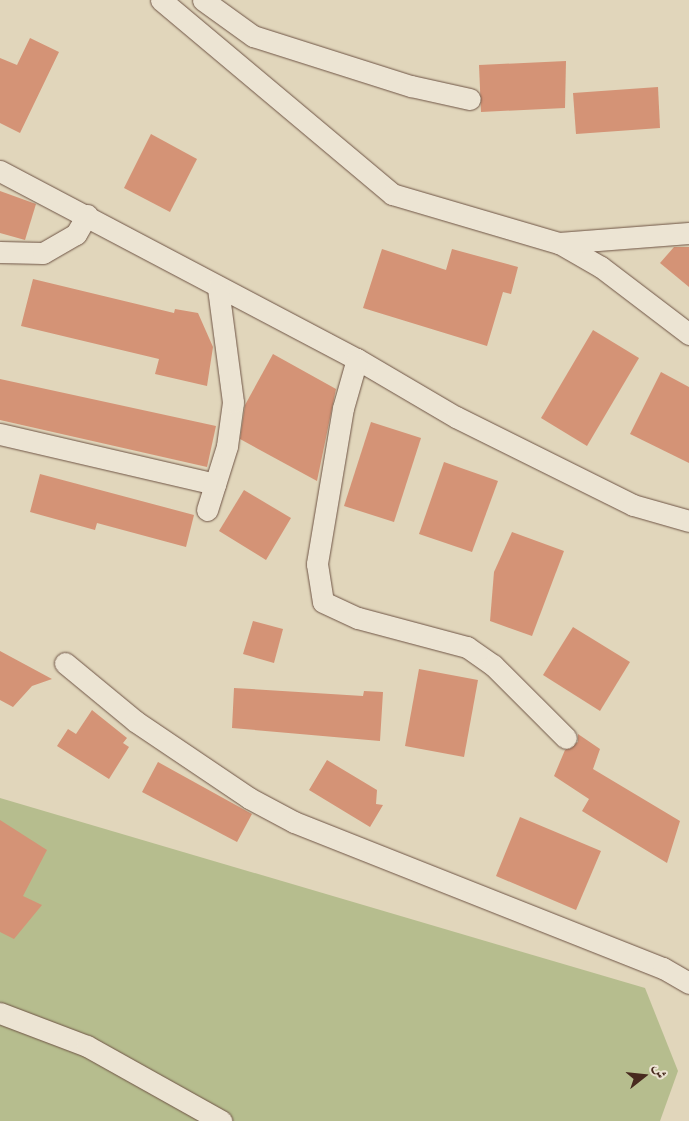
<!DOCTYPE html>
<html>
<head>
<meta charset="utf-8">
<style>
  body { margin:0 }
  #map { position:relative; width:689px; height:1121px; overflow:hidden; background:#e1d6bb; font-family:"Sorts Mill Goudy",Amiri,serif }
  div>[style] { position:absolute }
  .green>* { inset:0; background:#b6bd8e }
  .building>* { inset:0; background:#d49376 }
  .roads { filter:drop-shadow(0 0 1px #6e5445) drop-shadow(0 0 1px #6e5445) }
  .minor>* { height:21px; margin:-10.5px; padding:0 10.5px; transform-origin:10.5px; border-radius:10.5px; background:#ece4d3 }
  span { translate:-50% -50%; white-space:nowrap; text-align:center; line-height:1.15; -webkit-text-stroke:4.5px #ece4d3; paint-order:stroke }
  .north { position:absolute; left:619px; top:1051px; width:50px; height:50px; -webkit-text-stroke:4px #ece4d3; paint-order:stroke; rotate:74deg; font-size:14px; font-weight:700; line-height:20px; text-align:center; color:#47291e }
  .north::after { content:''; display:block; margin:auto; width:18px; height:22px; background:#47291e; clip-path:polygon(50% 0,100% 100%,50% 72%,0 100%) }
</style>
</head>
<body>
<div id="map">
  <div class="green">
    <div style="clip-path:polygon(0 798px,645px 988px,678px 1071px,660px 1121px,0 1121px)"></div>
  </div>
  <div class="building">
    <div style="clip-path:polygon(30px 38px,59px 52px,20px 133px,0 123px,0 58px,17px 65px)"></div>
    <div style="clip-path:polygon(566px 61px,565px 108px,481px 112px,479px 65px)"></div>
    <div style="clip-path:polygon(658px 87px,660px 128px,576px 134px,573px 93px)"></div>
    <div style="clip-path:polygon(151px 134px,197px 159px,170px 212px,124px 188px)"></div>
    <div style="clip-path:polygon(0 191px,36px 204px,25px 240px,0 233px)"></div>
    <div style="clip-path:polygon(674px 247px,689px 247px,689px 287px,660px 263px)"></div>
    <div style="clip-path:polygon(382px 249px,446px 270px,452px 249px,518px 267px,511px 294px,503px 292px,487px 346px,363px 308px)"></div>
    <div style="clip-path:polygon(33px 279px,174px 313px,175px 309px,198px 313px,213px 347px,207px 386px,155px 374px,159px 359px,21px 326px)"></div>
    <div style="clip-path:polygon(593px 330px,639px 358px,587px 446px,541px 418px)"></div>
    <div style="clip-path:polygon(273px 354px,336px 389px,317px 481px,240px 439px,245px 405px)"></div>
    <div style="clip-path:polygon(661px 372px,689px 387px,689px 463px,630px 434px)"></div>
    <div style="clip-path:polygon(0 379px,216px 426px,207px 467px,0 420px)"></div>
    <div style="clip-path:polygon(371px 422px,421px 438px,394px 522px,344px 506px)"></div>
    <div style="clip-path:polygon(444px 462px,498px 481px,472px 552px,419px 534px)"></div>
    <div style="clip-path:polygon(40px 474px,194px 515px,186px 547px,97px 523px,95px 530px,30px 512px)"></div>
    <div style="clip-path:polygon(244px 490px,291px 518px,266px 560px,219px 531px)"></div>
    <div style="clip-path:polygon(512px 532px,564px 551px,532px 636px,490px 621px,494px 572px)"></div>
    <div style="clip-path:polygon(253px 621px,283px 629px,274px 663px,243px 654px)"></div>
    <div style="clip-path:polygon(573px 627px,630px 662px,600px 711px,543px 675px)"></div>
    <div style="clip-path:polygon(0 651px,52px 679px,32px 686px,13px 707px,0 700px)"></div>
    <div style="clip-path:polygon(419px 669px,478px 680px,464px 757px,405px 746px)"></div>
    <div style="clip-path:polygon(234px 688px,363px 696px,364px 691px,383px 692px,380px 741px,232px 728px)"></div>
    <div style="clip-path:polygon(92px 710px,127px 738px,123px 743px,129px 747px,109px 779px,57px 746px,68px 729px,76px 734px)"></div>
    <div style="clip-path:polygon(578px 734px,600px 749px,593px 769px,680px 821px,667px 863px,582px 811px,589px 799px,554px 776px,565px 750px,578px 742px)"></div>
    <div style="clip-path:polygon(327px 760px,377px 790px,376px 804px,383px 805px,370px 827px,309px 790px)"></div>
    <div style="clip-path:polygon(158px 762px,252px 814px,237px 842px,142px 792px)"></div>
    <div style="clip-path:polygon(520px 817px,601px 851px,576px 910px,496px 876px)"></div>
    <div style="clip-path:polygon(0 820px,47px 850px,23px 896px,42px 905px,14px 939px,0 932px)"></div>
  </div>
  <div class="roads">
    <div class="minor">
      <div style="left:161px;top:0;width:302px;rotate:40deg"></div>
      <div style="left:392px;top:194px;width:174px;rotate:16.4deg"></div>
      <div style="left:559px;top:243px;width:48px;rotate:29.7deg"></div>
      <div style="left:601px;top:267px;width:111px;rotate:37.3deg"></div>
      <div style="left:203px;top:0;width:62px;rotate:35.8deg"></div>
      <div style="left:253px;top:36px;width:166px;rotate:17.6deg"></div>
      <div style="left:411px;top:86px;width:60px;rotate:12.4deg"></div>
      <div style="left:0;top:171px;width:403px;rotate:27.8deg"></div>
      <div style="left:357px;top:359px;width:115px;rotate:30.4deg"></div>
      <div style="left:456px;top:417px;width:198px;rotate:26.4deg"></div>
      <div style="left:633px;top:505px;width:58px;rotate:15.9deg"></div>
      <div style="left:559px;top:243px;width:130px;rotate:-4.4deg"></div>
      <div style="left:0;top:252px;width:43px;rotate:1.3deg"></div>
      <div style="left:43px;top:253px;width:38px;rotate:-30deg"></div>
      <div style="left:76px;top:234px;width:22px;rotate:-60deg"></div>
      <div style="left:357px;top:359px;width:51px;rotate:105.9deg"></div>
      <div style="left:343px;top:408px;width:158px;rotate:99.5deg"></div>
      <div style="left:317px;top:564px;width:38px;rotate:81deg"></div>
      <div style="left:323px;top:602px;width:38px;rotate:25deg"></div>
      <div style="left:358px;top:618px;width:113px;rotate:14.9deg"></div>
      <div style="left:467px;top:647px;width:32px;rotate:35deg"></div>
      <div style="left:493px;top:665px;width:103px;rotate:45deg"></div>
      <div style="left:0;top:434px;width:221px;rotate:13.1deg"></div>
      <div style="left:207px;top:510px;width:67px;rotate:-72.6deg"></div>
      <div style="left:227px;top:446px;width:44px;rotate:-82.2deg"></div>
      <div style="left:233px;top:402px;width:115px;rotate:-97.5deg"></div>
      <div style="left:65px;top:663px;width:91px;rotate:39.6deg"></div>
      <div style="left:135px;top:721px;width:138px;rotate:34deg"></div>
      <div style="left:249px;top:798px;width:51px;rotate:28.1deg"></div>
      <div style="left:294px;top:822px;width:397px;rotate:21.6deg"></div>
      <div style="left:663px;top:968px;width:30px;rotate:30deg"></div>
      <div style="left:0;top:1013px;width:93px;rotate:20.8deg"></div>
      <div style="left:87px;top:1046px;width:154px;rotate:29.2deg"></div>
    </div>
  </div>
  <div class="north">ش</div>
</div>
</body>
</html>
